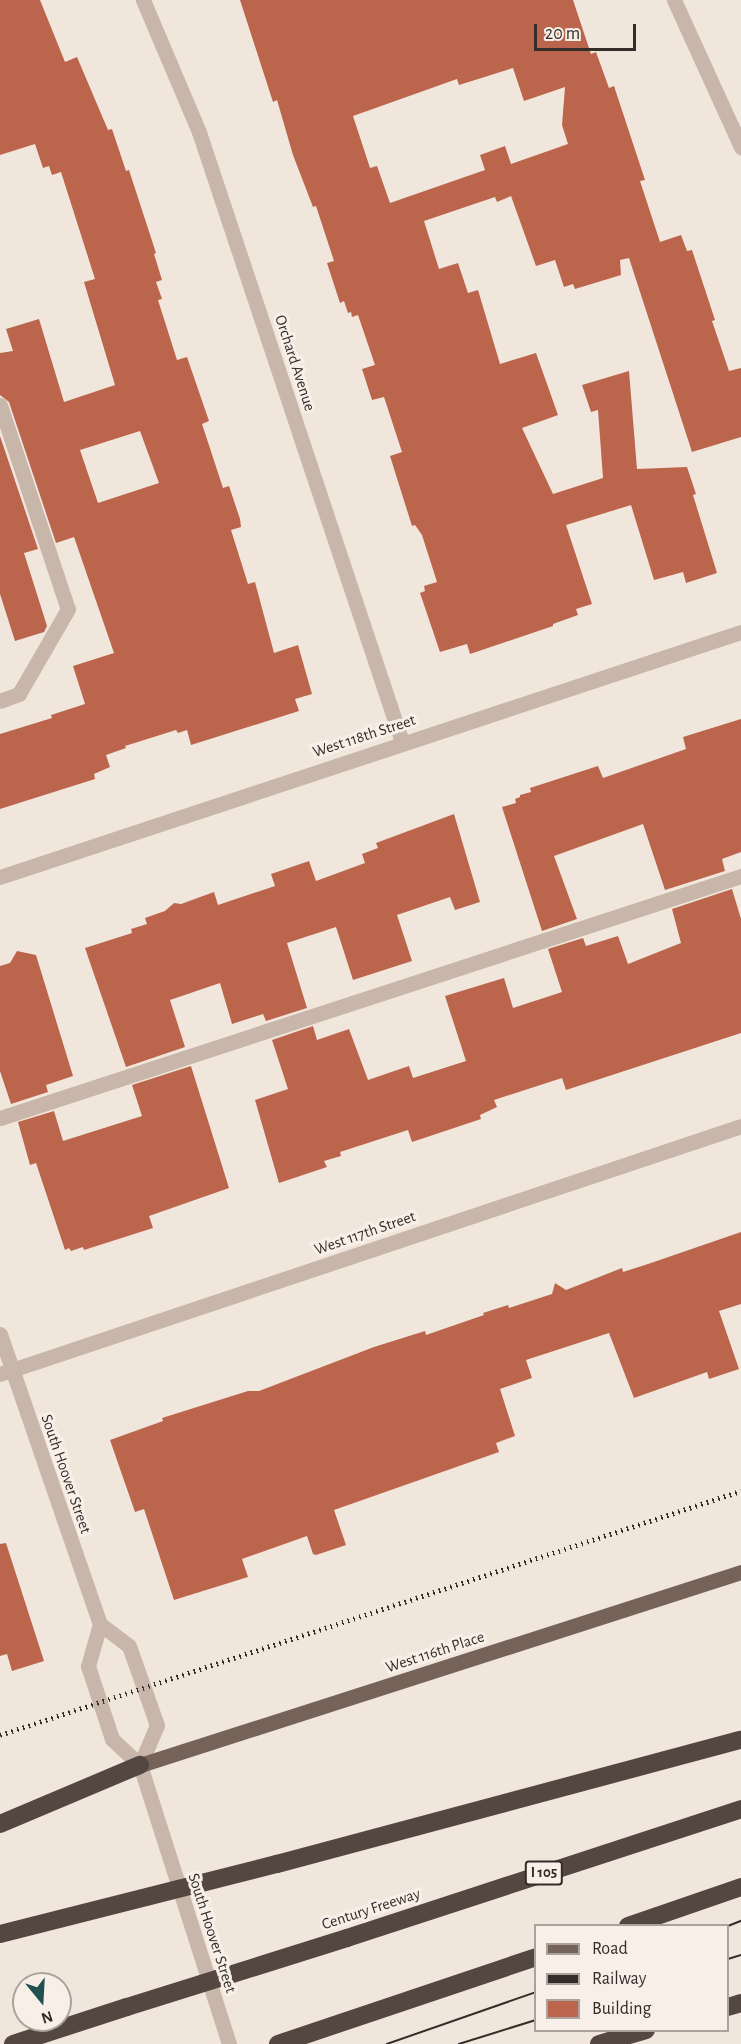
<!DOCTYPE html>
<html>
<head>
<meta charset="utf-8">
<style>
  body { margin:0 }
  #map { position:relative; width:741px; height:2044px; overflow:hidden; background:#f0e6dc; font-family:"Alegreya Sans",sans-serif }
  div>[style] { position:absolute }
  .building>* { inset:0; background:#bc654d }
  .minor>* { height:15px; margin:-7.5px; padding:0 7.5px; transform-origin:7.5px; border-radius:7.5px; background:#c7b6a9 }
  .major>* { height:15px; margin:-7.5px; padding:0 7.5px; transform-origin:7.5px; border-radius:7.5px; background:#75635a }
  .highway>* { height:18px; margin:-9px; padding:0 9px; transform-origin:9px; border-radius:9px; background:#544640 }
  .tram>* { height:1.5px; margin:-0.75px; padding:0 0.75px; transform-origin:0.75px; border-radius:0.75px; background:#342c28 }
  .rail>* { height:4.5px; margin-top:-2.25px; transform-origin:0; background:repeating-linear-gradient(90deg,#342c28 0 1.5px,transparent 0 6px) }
  .highway-bridge>* { height:18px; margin:-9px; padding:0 9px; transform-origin:9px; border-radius:9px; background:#544640 }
  span { translate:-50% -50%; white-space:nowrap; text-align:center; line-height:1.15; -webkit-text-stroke:6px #f8f0e8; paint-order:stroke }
  .shield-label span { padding:2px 4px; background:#f8f0e8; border:2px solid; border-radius:4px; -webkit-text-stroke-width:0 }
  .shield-label { font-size:15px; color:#342c28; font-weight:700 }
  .street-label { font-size:16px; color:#342c28 }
  .legend { position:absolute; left:534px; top:1924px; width:195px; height:108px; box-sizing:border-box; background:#f8f0e8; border:2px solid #aaa29b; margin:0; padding:8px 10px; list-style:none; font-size:18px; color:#342c28 }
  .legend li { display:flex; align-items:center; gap:12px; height:30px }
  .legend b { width:30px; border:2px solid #aaa29b }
  .north { position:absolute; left:12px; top:1972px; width:60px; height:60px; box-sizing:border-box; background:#f8f0e8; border:2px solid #aaa29b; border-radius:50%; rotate:162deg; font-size:16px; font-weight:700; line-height:24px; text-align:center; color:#342c28 }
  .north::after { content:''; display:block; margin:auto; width:21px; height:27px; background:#215052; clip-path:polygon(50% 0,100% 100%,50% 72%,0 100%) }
  .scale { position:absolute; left:534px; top:24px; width:102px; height:27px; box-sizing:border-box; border:3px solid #342c28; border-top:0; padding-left:8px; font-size:18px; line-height:21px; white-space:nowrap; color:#342c28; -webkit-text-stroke:4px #f8f0e8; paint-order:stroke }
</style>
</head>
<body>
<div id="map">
  <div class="building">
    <div style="clip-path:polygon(evenodd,0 0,40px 0,65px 62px,77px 57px,108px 130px,112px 129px,126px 171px,129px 170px,156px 253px,154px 254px,162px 280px,156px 282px,162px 299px,158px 300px,177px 360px,187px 357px,209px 421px,202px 424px,223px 488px,229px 486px,240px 519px,241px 527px,231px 530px,248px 584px,255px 582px,274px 653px,298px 645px,312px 694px,295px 699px,299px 711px,191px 745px,187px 730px,178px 733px,176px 730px,125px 746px,126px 748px,106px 755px,110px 767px,94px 774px,95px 779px,0 809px,0 734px,52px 718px,51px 715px,85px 704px,73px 666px,114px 653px,74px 537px,56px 543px,9px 402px,0 395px,0 353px,13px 351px,6px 329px,39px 319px,64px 402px,115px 385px,84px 282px,95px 279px,61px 172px,52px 175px,49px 166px,43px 168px,35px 144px,0 155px,0 0,140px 431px,159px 483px,98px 503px,80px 450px,140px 431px)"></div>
    <div style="clip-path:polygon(evenodd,240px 0,573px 0,591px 54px,596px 52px,609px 88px,614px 86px,645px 180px,640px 181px,660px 242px,681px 235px,687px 251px,692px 250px,715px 320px,712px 321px,729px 371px,741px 368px,741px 437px,692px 452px,629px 258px,620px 260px,621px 275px,575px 289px,573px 284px,564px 287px,555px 260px,536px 266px,511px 196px,497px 202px,495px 197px,424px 221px,439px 269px,458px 263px,468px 293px,478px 290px,500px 364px,536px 353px,558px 415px,522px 428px,553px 494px,603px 478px,598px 410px,591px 412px,582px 385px,629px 371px,637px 469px,687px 467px,696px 494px,693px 495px,717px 573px,686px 583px,683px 572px,654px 580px,631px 505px,566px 525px,592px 604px,576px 609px,578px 615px,553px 624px,553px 626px,470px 654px,467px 644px,440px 652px,420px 593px,425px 591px,424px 586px,437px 582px,422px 535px,415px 525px,412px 526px,390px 456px,402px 452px,384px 397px,372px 400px,362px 369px,375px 365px,358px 315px,352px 317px,351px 312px,348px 313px,344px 301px,340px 303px,327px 263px,334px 261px,316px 206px,313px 207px,293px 155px,277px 100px,273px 102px,240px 0,513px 68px,524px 101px,565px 87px,562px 125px,568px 144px,511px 164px,505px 146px,480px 155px,485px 170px,390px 203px,377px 166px,370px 168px,353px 116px,457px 79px,459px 85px,513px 68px)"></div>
    <div style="clip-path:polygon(0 436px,38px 549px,24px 553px,47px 626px,44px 632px,15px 641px,0 594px)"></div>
    <div style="clip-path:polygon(741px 719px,741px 852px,722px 859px,725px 871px,665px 890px,643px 824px,554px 856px,577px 919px,542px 931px,502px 807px,516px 803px,515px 799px,520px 797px,520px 795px,531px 792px,530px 788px,598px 766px,603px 778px,686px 749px,683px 737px)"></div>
    <div style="clip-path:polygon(454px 814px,480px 902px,455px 910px,450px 897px,397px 915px,412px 961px,353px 980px,336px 927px,287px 943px,307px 1008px,266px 1021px,263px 1014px,232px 1024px,220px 983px,170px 1000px,185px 1047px,126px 1067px,85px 948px,132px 933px,131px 929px,147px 924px,145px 918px,165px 911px,174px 903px,181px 904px,214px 892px,218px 905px,275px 886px,271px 874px,309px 861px,316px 881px,365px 863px,362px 854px,378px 848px,376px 843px)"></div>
    <div style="clip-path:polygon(732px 889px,741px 919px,741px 1033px,566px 1090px,562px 1078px,494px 1100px,497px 1107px,480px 1115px,481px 1119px,412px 1142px,408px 1130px,340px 1152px,341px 1156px,324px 1161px,327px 1167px,279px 1183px,255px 1100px,288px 1089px,272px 1040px,313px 1026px,317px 1040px,349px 1029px,368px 1080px,409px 1066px,413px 1078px,466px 1061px,445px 996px,504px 978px,513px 1008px,562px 992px,548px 949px,583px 938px,586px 946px,618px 936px,628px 964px,681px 943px,672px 909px)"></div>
    <div style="clip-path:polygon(17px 951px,36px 955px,73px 1076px,46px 1085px,48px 1092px,11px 1104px,0 1071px,0 966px,10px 963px)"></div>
    <div style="clip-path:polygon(191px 1066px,229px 1188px,149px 1216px,153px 1228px,84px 1250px,83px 1247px,71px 1251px,69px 1248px,65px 1250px,36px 1163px,30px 1165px,18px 1122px,54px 1111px,63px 1141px,142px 1116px,132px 1085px)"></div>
    <div style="clip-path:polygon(741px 1232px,741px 1304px,719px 1311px,739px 1369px,709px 1379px,707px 1372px,634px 1398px,609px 1333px,526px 1360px,532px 1378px,500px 1389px,515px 1436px,496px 1443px,499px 1452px,334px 1510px,346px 1545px,316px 1555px,313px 1554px,307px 1536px,242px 1559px,248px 1577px,174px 1600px,144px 1509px,135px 1512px,110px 1440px,163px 1421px,162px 1418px,248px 1391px,259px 1391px,374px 1347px,425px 1331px,426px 1335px,484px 1315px,483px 1313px,508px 1305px,509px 1308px,552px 1294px,555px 1283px,566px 1290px,622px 1268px,623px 1272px,648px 1264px)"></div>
    <div style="clip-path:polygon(6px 1543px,44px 1661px,12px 1671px,7px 1654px,0 1656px,0 1544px)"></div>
  </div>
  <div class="minor">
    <div style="left:143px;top:0;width:143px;rotate:67deg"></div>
    <div style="left:199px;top:132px;width:643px;rotate:71.59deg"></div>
    <div style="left:674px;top:0;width:162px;rotate:65.5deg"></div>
    <div style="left:0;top:405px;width:215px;rotate:71.6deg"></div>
    <div style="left:68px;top:609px;width:98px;rotate:120deg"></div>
    <div style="left:19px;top:694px;width:20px;rotate:160deg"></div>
    <div style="left:0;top:877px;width:780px;rotate:-18.3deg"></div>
    <div style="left:0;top:1118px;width:780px;rotate:-18.09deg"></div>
    <div style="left:0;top:1334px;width:307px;rotate:71deg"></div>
    <div style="left:100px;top:1624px;width:36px;rotate:37deg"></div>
    <div style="left:129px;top:1646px;width:84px;rotate:70.5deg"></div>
    <div style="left:157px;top:1725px;width:43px;rotate:113deg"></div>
    <div style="left:0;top:1374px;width:781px;rotate:-18.5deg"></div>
    <div style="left:100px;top:1624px;width:44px;rotate:105.9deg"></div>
    <div style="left:88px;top:1666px;width:77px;rotate:71.8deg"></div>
    <div style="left:112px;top:1739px;width:38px;rotate:43deg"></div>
    <div style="left:140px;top:1765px;width:293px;rotate:72.3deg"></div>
  </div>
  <div class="major">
    <div style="left:140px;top:1765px;width:631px;rotate:-17.8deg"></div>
  </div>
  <div class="highway">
    <div style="left:0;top:1824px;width:152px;rotate:-22.9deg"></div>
    <div style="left:277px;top:1864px;width:480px;rotate:-15deg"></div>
    <div style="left:628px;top:1926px;width:120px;rotate:-19deg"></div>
    <div style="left:347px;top:1938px;width:415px;rotate:-18.1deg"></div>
    <div style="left:728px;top:2007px;width:14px;rotate:-17deg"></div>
    <div style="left:13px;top:2044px;width:120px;rotate:-18deg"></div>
    <div style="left:278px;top:2044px;width:272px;rotate:-18.6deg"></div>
    <div style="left:599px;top:2044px;width:49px;rotate:-16.6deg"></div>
  </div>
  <div class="tram">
    <div style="left:728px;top:1926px;width:14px;rotate:-21deg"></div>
    <div style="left:728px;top:1959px;width:14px;rotate:-17deg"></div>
    <div style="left:387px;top:2044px;width:158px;rotate:-19.2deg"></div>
    <div style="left:459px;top:2044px;width:81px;rotate:-17.3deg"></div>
  </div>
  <div class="rail">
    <div style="left:0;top:1735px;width:780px;rotate:-18.23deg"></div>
  </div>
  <div class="highway-bridge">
    <div style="left:0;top:1934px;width:286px;rotate:-14.2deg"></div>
    <div style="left:127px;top:2007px;width:231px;rotate:-17.4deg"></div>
  </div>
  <div class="shield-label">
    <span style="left:544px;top:1873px">I 105</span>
  </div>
  <div class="street-label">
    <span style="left:295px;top:363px;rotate:72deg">Orchard Avenue</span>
    <span style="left:364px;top:736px;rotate:-18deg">West 118th Street</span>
    <span style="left:365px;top:1233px;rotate:-19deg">West 117th Street</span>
    <span style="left:66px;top:1474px;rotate:71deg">South Hoover Street</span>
    <span style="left:435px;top:1652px;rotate:-18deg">West 116th Place</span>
    <span style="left:371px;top:1909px;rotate:-18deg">Century Freeway</span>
    <span style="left:212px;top:1933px;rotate:72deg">South Hoover Street</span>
  </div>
  <ul class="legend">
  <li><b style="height:8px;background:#75635a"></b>Road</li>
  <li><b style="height:8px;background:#342c28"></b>Railway</li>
  <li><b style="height:16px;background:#bc654d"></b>Building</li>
  </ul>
  <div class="north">N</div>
  <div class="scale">20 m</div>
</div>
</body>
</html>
